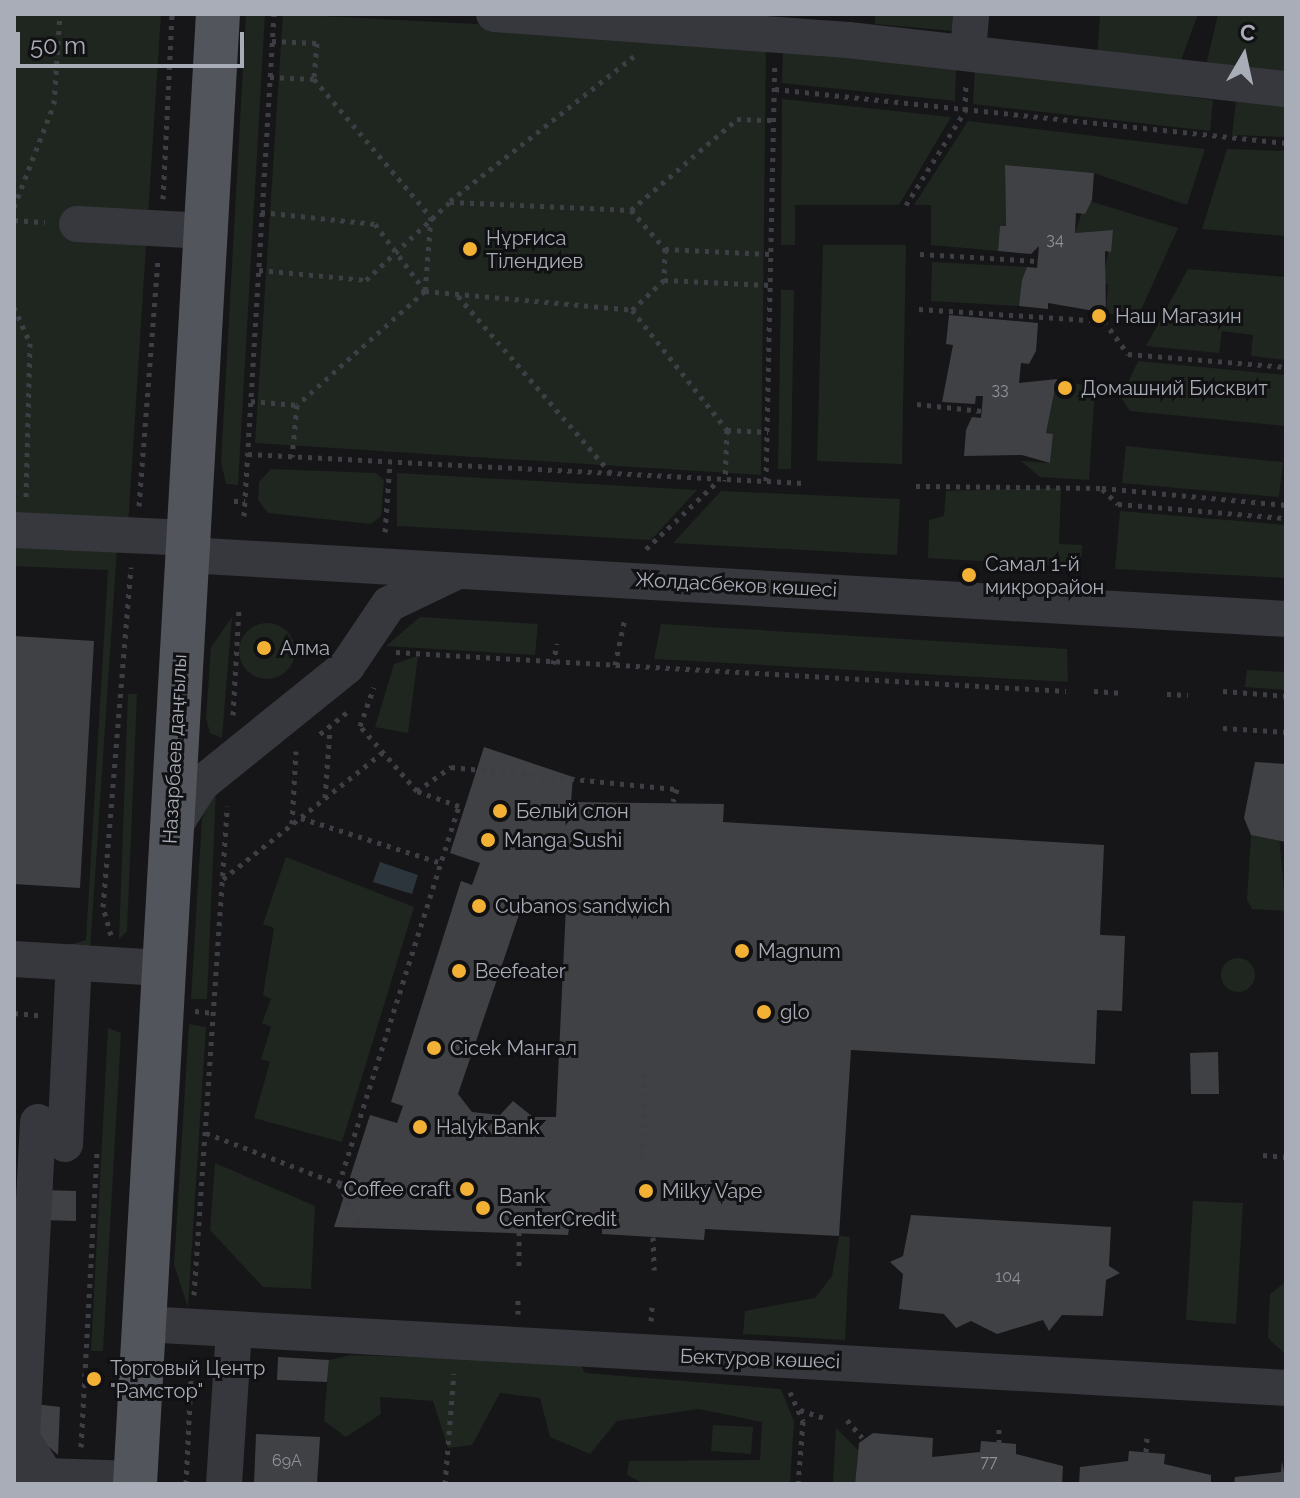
<!DOCTYPE html>
<html>
<head>
<meta charset="utf-8">
<style>
  body { margin:0 }
  #map { position:relative; width:1300px; height:1498px; overflow:hidden; background:#161618; font-family:Raleway,sans-serif }
  div>[style] { position:absolute }
  .green>* { inset:0; background:#1e261f }
  .round { border-radius:50% }
  .water>* { inset:0; background:#2c353c }
  .building>* { inset:0; background:#404145 }
  .path>* { height:5px; margin-top:-2.5px; transform-origin:0; background:repeating-linear-gradient(90deg,#3d3f44 0 4px,transparent 0 10px) }
  .minor>* { height:36px; margin:-18px; padding:0 18px; transform-origin:18px; border-radius:18px; background:#37383d }
  .major>* { height:44px; margin:-22px; padding:0 22px; transform-origin:22px; border-radius:22px; background:#53555c }
  .dots>* { width:22px; height:22px; translate:-50% -50%; box-sizing:border-box; border:4px solid #111113; border-radius:50% }
  span { translate:-50% -50%; white-space:nowrap; text-align:center; line-height:1.15; -webkit-text-stroke:6px #111113; paint-order:stroke }
  .number-label { font-size:16px; color:#8e929b }
  .number-label span { -webkit-text-stroke-width:0 }
  .poi-label { font-size:20px; color:#a8adb8 }
  .left { translate:0 -50%; text-align:left }
  .right { translate:-100% -50%; text-align:right }
  .street-label { font-size:20px; color:#a8adb8 }
  .frame { position:absolute; inset:0; border:16px solid #a8adb8; pointer-events:none }
  .north { position:absolute; left:1204px; top:16px; width:80px; height:80px; -webkit-text-stroke:6px #111113; paint-order:stroke; rotate:9deg; font-size:22px; font-weight:700; line-height:32px; text-align:center; color:#a8adb8 }
  .north::after { content:''; display:block; margin:auto; width:28px; height:36px; background:#a8adb8; clip-path:polygon(50% 0,100% 100%,50% 72%,0 100%) }
  .scale { position:absolute; left:16px; top:32px; width:228px; height:36px; box-sizing:border-box; border:4px solid #a8adb8; border-top:0; padding-left:10px; font-size:24px; line-height:28px; white-space:nowrap; color:#a8adb8; -webkit-text-stroke:6px #111113; paint-order:stroke }
</style>
</head>
<body>
<div id="map">
  <div class="green">
    <div style="clip-path:polygon(14px 14px,161px 14px,128px 526px,117px 549px,90px 951px,57px 949px,86px 940px,108px 570px,14px 566px)"></div>
    <div style="clip-path:polygon(246px 14px,265px 14px,238px 485px,226px 484px,221px 462px)"></div>
    <div style="clip-path:polygon(283px 14px,650px 33px,766px 49px,761px 475px,255px 443px)"></div>
    <div style="clip-path:polygon(875px 14px,955px 14px,954px 31px,875px 24px)"></div>
    <div style="clip-path:polygon(1100px 14px,1198px 14px,1180px 63px,1097px 57px)"></div>
    <div style="clip-path:polygon(1218px 14px,1286px 14px,1286px 75px,1205px 70px)"></div>
    <div style="clip-path:polygon(783px 50px,956px 68px,955px 101px,782px 83px)"></div>
    <div style="clip-path:polygon(975px 68px,1213px 100px,1210px 131px,973px 104px)"></div>
    <div style="clip-path:polygon(782px 99px,951px 117px,899px 205px,795px 205px,795px 245px,781px 245px)"></div>
    <div style="clip-path:polygon(1236px 102px,1286px 104px,1286px 137px,1232px 135px)"></div>
    <div style="clip-path:polygon(968px 121px,1205px 149px,1187px 205px,1094px 173px,1005px 165px,1006px 226px,1000px 226px,998px 251px,931px 245px,931px 205px,914px 205px)"></div>
    <div style="clip-path:polygon(1227px 149px,1286px 151px,1286px 236px,1202px 229px)"></div>
    <div style="clip-path:polygon(1086px 200px,1178px 228px,1137px 319px,1106px 313px,1108px 284px,1102px 283px,1113px 230px,1075px 233px)"></div>
    <div style="clip-path:polygon(823px 245px,906px 245px,902px 464px,817px 461px)"></div>
    <div style="clip-path:polygon(932px 262px,1027px 267px,1019px 306px,931px 301px)"></div>
    <div style="clip-path:polygon(1188px 269px,1286px 277px,1286px 360px,1251px 356px,1253px 335px,1222px 331px,1219px 353px,1146px 346px)"></div>
    <div style="clip-path:polygon(781px 290px,794px 290px,791px 469px,778px 469px)"></div>
    <div style="clip-path:polygon(1138px 361px,1286px 375px,1286px 426px,1130px 411px,1121px 398px)"></div>
    <div style="clip-path:polygon(1057px 379px,1095px 388px,1089px 480px,1040px 477px,1021px 461px,1050px 463px,1053px 434px,1046px 433px)"></div>
    <div style="clip-path:polygon(1126px 446px,1283px 462px,1279px 497px,1122px 483px)"></div>
    <div style="clip-path:polygon(271px 469px,376px 473px,384px 480px,381px 516px,371px 524px,268px 513px,258px 500px,259px 482px)"></div>
    <div style="clip-path:polygon(397px 473px,697px 490px,651px 540px,397px 526px)"></div>
    <div style="clip-path:polygon(1061px 488px,1059px 544px,1082px 545px,1081px 567px,928px 558px,929px 520px,944px 516px,946px 491px)"></div>
    <div style="clip-path:polygon(721px 491px,900px 499px,897px 555px,673px 543px)"></div>
    <div style="clip-path:polygon(1120px 511px,1286px 525px,1286px 578px,1115px 569px)"></div>
    <div style="clip-path:polygon(232px 617px,222px 738px,210px 733px,206px 718px,211px 647px)"></div>
    <div style="clip-path:polygon(420px 617px,538px 624px,535px 655px,386px 646px)"></div>
    <div class="round" style="left:239px;top:623px;width:56px;height:56px"></div>
    <div style="clip-path:polygon(661px 624px,1067px 649px,1068px 682px,654px 659px)"></div>
    <div style="clip-path:polygon(418px 656px,408px 733px,375px 727px,394px 664px)"></div>
    <div style="clip-path:polygon(1247px 670px,1286px 672px,1286px 690px,1245px 687px)"></div>
    <div style="clip-path:polygon(128px 694px,137px 694px,127px 931px,119px 939px)"></div>
    <div style="clip-path:polygon(216px 790px,207px 999px,191px 999px,202px 818px)"></div>
    <div style="clip-path:polygon(1251px 835px,1279px 837px,1286px 911px,1252px 909px,1247px 900px)"></div>
    <div style="clip-path:polygon(286px 857px,414px 907px,342px 1142px,254px 1118px,270px 1062px,261px 1059px,271px 1027px,262px 1023px,271px 999px,263px 995px,274px 928px,263px 924px)"></div>
    <div class="round" style="left:1221px;top:958px;width:34px;height:34px"></div>
    <div style="clip-path:polygon(189px 1024px,206px 1027px,188px 1307px,174px 1265px)"></div>
    <div style="clip-path:polygon(108px 1028px,121px 1033px,103px 1351px,91px 1351px)"></div>
    <div style="clip-path:polygon(215px 1163px,315px 1206px,311px 1289px,263px 1287px,210px 1230px)"></div>
    <div style="clip-path:polygon(1193px 1201px,1243px 1203px,1236px 1324px,1186px 1320px)"></div>
    <div style="clip-path:polygon(839px 1236px,850px 1237px,845px 1340px,743px 1334px,745px 1311px,815px 1298px,832px 1276px)"></div>
    <div style="clip-path:polygon(1284px 1283px,1286px 1286px,1286px 1355px,1268px 1338px,1270px 1294px)"></div>
    <div style="clip-path:polygon(350px 1355px,580px 1363px,585px 1373px,781px 1389px,794px 1421px,790px 1484px,645px 1484px,627px 1475px,629px 1461px,760px 1460px,762px 1422px,699px 1409px,617px 1421px,590px 1454px,550px 1437px,540px 1398px,500px 1393px,472px 1445px,448px 1448px,433px 1401px,380px 1397px,381px 1414px,346px 1437px,324px 1421px,329px 1360px)"></div>
    <div style="clip-path:polygon(713px 1425px,753px 1427px,751px 1454px,711px 1451px)"></div>
    <div style="clip-path:polygon(836px 1428px,858px 1450px,855px 1484px,833px 1484px)"></div>
  </div>
  <div class="water">
    <div style="clip-path:polygon(380px 862px,418px 875px,412px 894px,373px 882px)"></div>
  </div>
  <div class="building">
    <div style="clip-path:polygon(1005px 165px,1094px 173px,1092px 200px,1085px 214px,1076px 213px,1075px 233px,1113px 230px,1111px 252px,1105px 251px,1106px 313px,1048px 303px,1048px 309px,1019px 306px,1022px 280px,1027px 267px,1037px 268px,1039px 246px,1031px 254px,998px 251px,1000px 226px,1006px 226px)"></div>
    <div style="clip-path:polygon(949px 315px,1038px 323px,1036px 351px,1029px 364px,1021px 363px,1019px 383px,1057px 379px,1046px 433px,1053px 434px,1050px 463px,1022px 455px,964px 456px,966px 430px,972px 417px,981px 418px,983px 396px,976px 396px,975px 404px,942px 402px,953px 345px,946px 344px)"></div>
    <div style="clip-path:polygon(14px 636px,94px 641px,80px 888px,14px 884px)"></div>
    <div style="clip-path:polygon(evenodd,484px 747px,573px 777px,571px 802px,724px 804px,723px 822px,1104px 845px,1100px 935px,1125px 936px,1122px 1011px,1097px 1010px,1095px 1064px,851px 1050px,839px 1236px,705px 1229px,704px 1240px,602px 1234px,602px 1223px,570px 1221px,568px 1235px,334px 1227px,370px 1115px,397px 1123px,403px 1106px,391px 1102px,461px 881px,472px 885px,480px 863px,450px 853px,484px 747px,523px 903px,566px 906px,556px 1117px,533px 1117px,513px 1101px,500px 1115px,472px 1112px,458px 1094px,523px 903px)"></div>
    <div style="clip-path:polygon(1255px 762px,1286px 764px,1286px 842px,1251px 835px,1244px 818px)"></div>
    <div style="clip-path:polygon(1218px 1052px,1219px 1094px,1191px 1094px,1190px 1053px)"></div>
    <div style="clip-path:polygon(43px 1190px,76px 1191px,76px 1221px,42px 1220px)"></div>
    <div style="clip-path:polygon(911px 1215px,1111px 1227px,1109px 1266px,1120px 1273px,1106px 1280px,1103px 1316px,1062px 1315px,1049px 1331px,1043px 1320px,997px 1334px,971px 1321px,956px 1328px,944px 1314px,899px 1309px,903px 1274px,890px 1262px,903px 1256px)"></div>
    <div style="clip-path:polygon(278px 1357px,329px 1360px,327px 1382px,277px 1380px)"></div>
    <div style="clip-path:polygon(35px 1404px,60px 1407px,58px 1455px,33px 1433px)"></div>
    <div style="clip-path:polygon(873px 1433px,933px 1438px,932px 1457px,980px 1452px,981px 1441px,1016px 1444px,1016px 1454px,1063px 1466px,1062px 1484px,855px 1484px,859px 1443px)"></div>
    <div style="clip-path:polygon(256px 1434px,320px 1437px,317px 1484px,254px 1484px)"></div>
    <div style="clip-path:polygon(1129px 1451px,1165px 1454px,1164px 1464px,1211px 1475px,1211px 1484px,1079px 1484px,1080px 1467px,1128px 1461px)"></div>
    <div style="clip-path:polygon(1282px 1461px,1286px 1484px,1234px 1484px,1235px 1477px,1281px 1472px)"></div>
  </div>
  <div class="path">
    <div style="left:272px;top:41px;width:45px;rotate:2.5deg"></div>
    <div style="left:317px;top:43px;width:36px;rotate:95deg"></div>
    <div style="left:314px;top:79px;width:181px;rotate:49.7deg"></div>
    <div style="left:431px;top:217px;width:74px;rotate:94.6deg"></div>
    <div style="left:425px;top:291px;width:171px;rotate:138.3deg"></div>
    <div style="left:270px;top:77px;width:44px;rotate:2.6deg"></div>
    <div style="left:775px;top:89px;width:514px;rotate:6.03deg"></div>
    <div style="left:163px;top:199px;width:185px;rotate:-87.2deg"></div>
    <div style="left:450px;top:201px;width:234px;rotate:-38.2deg"></div>
    <div style="left:906px;top:205px;width:111px;rotate:-57.9deg"></div>
    <div style="left:965px;top:111px;width:27px;rotate:-88deg"></div>
    <div style="left:14px;top:207px;width:110px;rotate:-68.8deg"></div>
    <div style="left:54px;top:104px;width:90px;rotate:-86.2deg"></div>
    <div style="left:631px;top:210px;width:140px;rotate:-40.6deg"></div>
    <div style="left:737px;top:119px;width:36px;rotate:2deg"></div>
    <div style="left:261px;top:212px;width:115px;rotate:6deg"></div>
    <div style="left:375px;top:224px;width:84px;rotate:53.3deg"></div>
    <div style="left:425px;top:291px;width:208px;rotate:5.2deg"></div>
    <div style="left:632px;top:310px;width:44px;rotate:-43.2deg"></div>
    <div style="left:14px;top:220px;width:31px;rotate:4deg"></div>
    <div style="left:665px;top:249px;width:106px;rotate:2.7deg"></div>
    <div style="left:920px;top:254px;width:118px;rotate:3.4deg"></div>
    <div style="left:259px;top:270px;width:107px;rotate:5.3deg"></div>
    <div style="left:366px;top:280px;width:115px;rotate:-42.9deg"></div>
    <div style="left:450px;top:202px;width:181px;rotate:2.5deg"></div>
    <div style="left:631px;top:210px;width:52px;rotate:48.9deg"></div>
    <div style="left:665px;top:249px;width:31px;rotate:92deg"></div>
    <div style="left:664px;top:280px;width:106px;rotate:2.7deg"></div>
    <div style="left:458px;top:296px;width:240px;rotate:49.2deg"></div>
    <div style="left:14px;top:307px;width:39px;rotate:66deg"></div>
    <div style="left:30px;top:343px;width:155px;rotate:91.5deg"></div>
    <div style="left:919px;top:309px;width:185px;rotate:3.7deg"></div>
    <div style="left:1104px;top:321px;width:41px;rotate:54deg"></div>
    <div style="left:1128px;top:354px;width:159px;rotate:4.7deg"></div>
    <div style="left:632px;top:310px;width:153px;rotate:51.6deg"></div>
    <div style="left:727px;top:430px;width:51px;rotate:92.2deg"></div>
    <div style="left:251px;top:401px;width:46px;rotate:5deg"></div>
    <div style="left:297px;top:405px;width:52px;rotate:95.5deg"></div>
    <div style="left:917px;top:404px;width:65px;rotate:6.1deg"></div>
    <div style="left:727px;top:430px;width:41px;rotate:2.8deg"></div>
    <div style="left:248px;top:454px;width:556px;rotate:2.99deg"></div>
    <div style="left:766px;top:481px;width:414px;rotate:-88.8deg"></div>
    <div style="left:916px;top:486px;width:186px;rotate:0.6deg"></div>
    <div style="left:1102px;top:488px;width:185px;rotate:5.3deg"></div>
    <div style="left:1102px;top:489px;width:22px;rotate:43deg"></div>
    <div style="left:1118px;top:504px;width:169px;rotate:4.8deg"></div>
    <div style="left:234px;top:501px;width:11px"></div>
    <div style="left:139px;top:506px;width:246px;rotate:-85.6deg"></div>
    <div style="left:244px;top:516px;width:503px;rotate:-86.58deg"></div>
    <div style="left:385px;top:532px;width:69px;rotate:-85.9deg"></div>
    <div style="left:646px;top:549px;width:98px;rotate:-43.3deg"></div>
    <div style="left:396px;top:652px;width:671px;rotate:3.33deg"></div>
    <div style="left:553px;top:664px;width:21px;rotate:-79deg"></div>
    <div style="left:615px;top:665px;width:48px;rotate:-78deg"></div>
    <div style="left:1094px;top:691px;width:26px;rotate:4deg"></div>
    <div style="left:1223px;top:691px;width:63px;rotate:4.5deg"></div>
    <div style="left:1167px;top:694px;width:21px;rotate:3deg"></div>
    <div style="left:233px;top:715px;width:107px;rotate:-86.8deg"></div>
    <div style="left:1223px;top:728px;width:63px;rotate:3.6deg"></div>
    <div style="left:320px;top:734px;width:38px;rotate:-39deg"></div>
    <div style="left:417px;top:791px;width:42px;rotate:-35.2deg"></div>
    <div style="left:451px;top:767px;width:227px;rotate:5.6deg"></div>
    <div style="left:677px;top:789px;width:13px;rotate:108deg"></div>
    <div style="left:325px;top:798px;width:70px;rotate:-85.9deg"></div>
    <div style="left:301px;top:818px;width:147px;rotate:17.8deg"></div>
    <div style="left:292px;top:824px;width:73px;rotate:-86.9deg"></div>
    <div style="left:223px;top:879px;width:204px;rotate:-38.4deg"></div>
    <div style="left:111px;top:935px;width:29px;rotate:-106deg"></div>
    <div style="left:103px;top:907px;width:341px;rotate:-85.3deg"></div>
    <div style="left:195px;top:1011px;width:19px;rotate:6deg"></div>
    <div style="left:14px;top:1013px;width:25px;rotate:5deg"></div>
    <div style="left:206px;top:1133px;width:142px;rotate:21deg"></div>
    <div style="left:339px;top:1184px;width:397px;rotate:-72.4deg"></div>
    <div style="left:459px;top:806px;width:45px;rotate:-160.3deg"></div>
    <div style="left:417px;top:791px;width:86px;rotate:-131.2deg"></div>
    <div style="left:360px;top:726px;width:41px;rotate:-70.3deg"></div>
    <div style="left:1263px;top:1155px;width:23px;rotate:5deg"></div>
    <div style="left:642px;top:1157px;width:89px;rotate:-88.1deg"></div>
    <div style="left:339px;top:1184px;width:50px;rotate:63.9deg"></div>
    <div style="left:519px;top:1232px;width:36px;rotate:90deg"></div>
    <div style="left:653px;top:1237px;width:33px;rotate:88deg"></div>
    <div style="left:194px;top:1295px;width:490px;rotate:-86.1deg"></div>
    <div style="left:518px;top:1314px;width:14px;rotate:-90deg"></div>
    <div style="left:651px;top:1321px;width:14px;rotate:-86deg"></div>
    <div style="left:790px;top:1392px;width:32px;rotate:66deg"></div>
    <div style="left:803px;top:1421px;width:63px;rotate:94.5deg"></div>
    <div style="left:800px;top:1410px;width:26px;rotate:18deg"></div>
    <div style="left:847px;top:1420px;width:23px;rotate:49deg"></div>
    <div style="left:999px;top:1443px;width:14px;rotate:-90deg"></div>
    <div style="left:81px;top:1447px;width:294px;rotate:-86.9deg"></div>
    <div style="left:1146px;top:1452px;width:14px;rotate:-86deg"></div>
    <div style="left:186px;top:1484px;width:125px;rotate:-87.3deg"></div>
    <div style="left:445px;top:1484px;width:111px;rotate:-85.4deg"></div>
  </div>
  <div class="minor">
    <div style="left:494px;top:14px;width:355px;rotate:4.2deg"></div>
    <div style="left:848px;top:40px;width:441px;rotate:6.4deg"></div>
    <div style="left:968px;top:51px;width:37px;rotate:-85deg"></div>
    <div style="left:77px;top:224px;width:129px;rotate:3.1deg"></div>
    <div style="left:14px;top:530px;width:174px;rotate:2.6deg"></div>
    <div style="left:187px;top:555px;width:1101px;rotate:3.33deg"></div>
    <div style="left:172px;top:830px;width:54px;rotate:-57.8deg"></div>
    <div style="left:201px;top:784px;width:188px;rotate:-38.9deg"></div>
    <div style="left:347px;top:666px;width:75px;rotate:-55.9deg"></div>
    <div style="left:389px;top:604px;width:70px;rotate:-25.5deg"></div>
    <div style="left:14px;top:959px;width:148px;rotate:3.5deg"></div>
    <div style="left:38px;top:1122px;width:316px;rotate:92.9deg"></div>
    <div style="left:22px;top:1438px;width:45px;rotate:57.7deg"></div>
    <div style="left:65px;top:1144px;width:182px;rotate:-87.2deg"></div>
    <div style="left:143px;top:1324px;width:1145px;rotate:3.2deg"></div>
    <div style="left:14px;top:1475px;width:121px;rotate:1.9deg"></div>
    <div style="left:224px;top:1484px;width:153px;rotate:-86.3deg"></div>
  </div>
  <div class="major">
    <div style="left:135px;top:1484px;width:1472px;rotate:-86.77deg"></div>
  </div>
  <div class="dots">
    <div style="left:470px;top:249px;background:#f2b134"></div>
    <div style="left:1099px;top:316px;background:#f2b134"></div>
    <div style="left:1065px;top:388px;background:#f2b134"></div>
    <div style="left:969px;top:575px;background:#f2b134"></div>
    <div style="left:264px;top:648px;background:#f2b134"></div>
    <div style="left:500px;top:811px;background:#f2b134"></div>
    <div style="left:488px;top:840px;background:#f2b134"></div>
    <div style="left:479px;top:906px;background:#f2b134"></div>
    <div style="left:742px;top:951px;background:#f2b134"></div>
    <div style="left:459px;top:971px;background:#f2b134"></div>
    <div style="left:764px;top:1012px;background:#f2b134"></div>
    <div style="left:434px;top:1048px;background:#f2b134"></div>
    <div style="left:420px;top:1127px;background:#f2b134"></div>
    <div style="left:467px;top:1189px;background:#f2b134"></div>
    <div style="left:646px;top:1191px;background:#f2b134"></div>
    <div style="left:483px;top:1208px;background:#f2b134"></div>
    <div style="left:94px;top:1379px;background:#f2b134"></div>
  </div>
  <div class="number-label">
    <span style="left:1055px;top:240px">34</span>
    <span style="left:1000px;top:390px">33</span>
    <span style="left:1008px;top:1277px">104</span>
    <span style="left:287px;top:1461px">69А</span>
    <span style="left:989px;top:1462px">77</span>
  </div>
  <div class="poi-label">
    <span class="left" style="left:486px;top:250px">Нұрғиса<br>Тілендиев</span>
    <span class="left" style="left:1115px;top:316px">Наш Магазин</span>
    <span class="left" style="left:1081px;top:388px">Домашний Бисквит</span>
    <span class="left" style="left:985px;top:576px">Самал 1-й<br>микрорайон</span>
    <span class="left" style="left:280px;top:648px">Алма</span>
    <span class="left" style="left:516px;top:811px">Белый слон</span>
    <span class="left" style="left:504px;top:840px">Manga Sushi</span>
    <span class="left" style="left:495px;top:906px">Cubanos sandwich</span>
    <span class="left" style="left:758px;top:951px">Magnum</span>
    <span class="left" style="left:475px;top:971px">Beefeater</span>
    <span class="left" style="left:780px;top:1012px">glo</span>
    <span class="left" style="left:450px;top:1048px">Cicek Мангал</span>
    <span class="left" style="left:436px;top:1127px">Halyk Bank</span>
    <span class="right" style="left:451px;top:1189px">Coffee craft</span>
    <span class="left" style="left:662px;top:1191px">Milky Vape</span>
    <span class="left" style="left:499px;top:1208px">Bank<br>CenterCredit</span>
    <span class="left" style="left:110px;top:1380px">Торговый Центр<br>"Рамстор"</span>
  </div>
  <div class="street-label">
    <span style="left:736px;top:585px;rotate:3deg">Жолдасбеков көшесі</span>
    <span style="left:175px;top:749px;rotate:-87deg">Назарбаев даңғылы</span>
    <span style="left:760px;top:1359px;rotate:2deg">Бектуров көшесі</span>
  </div>
  <div class="frame"></div>
  <div class="north">С</div>
  <div class="scale">50 m</div>
</div>
</body>
</html>
